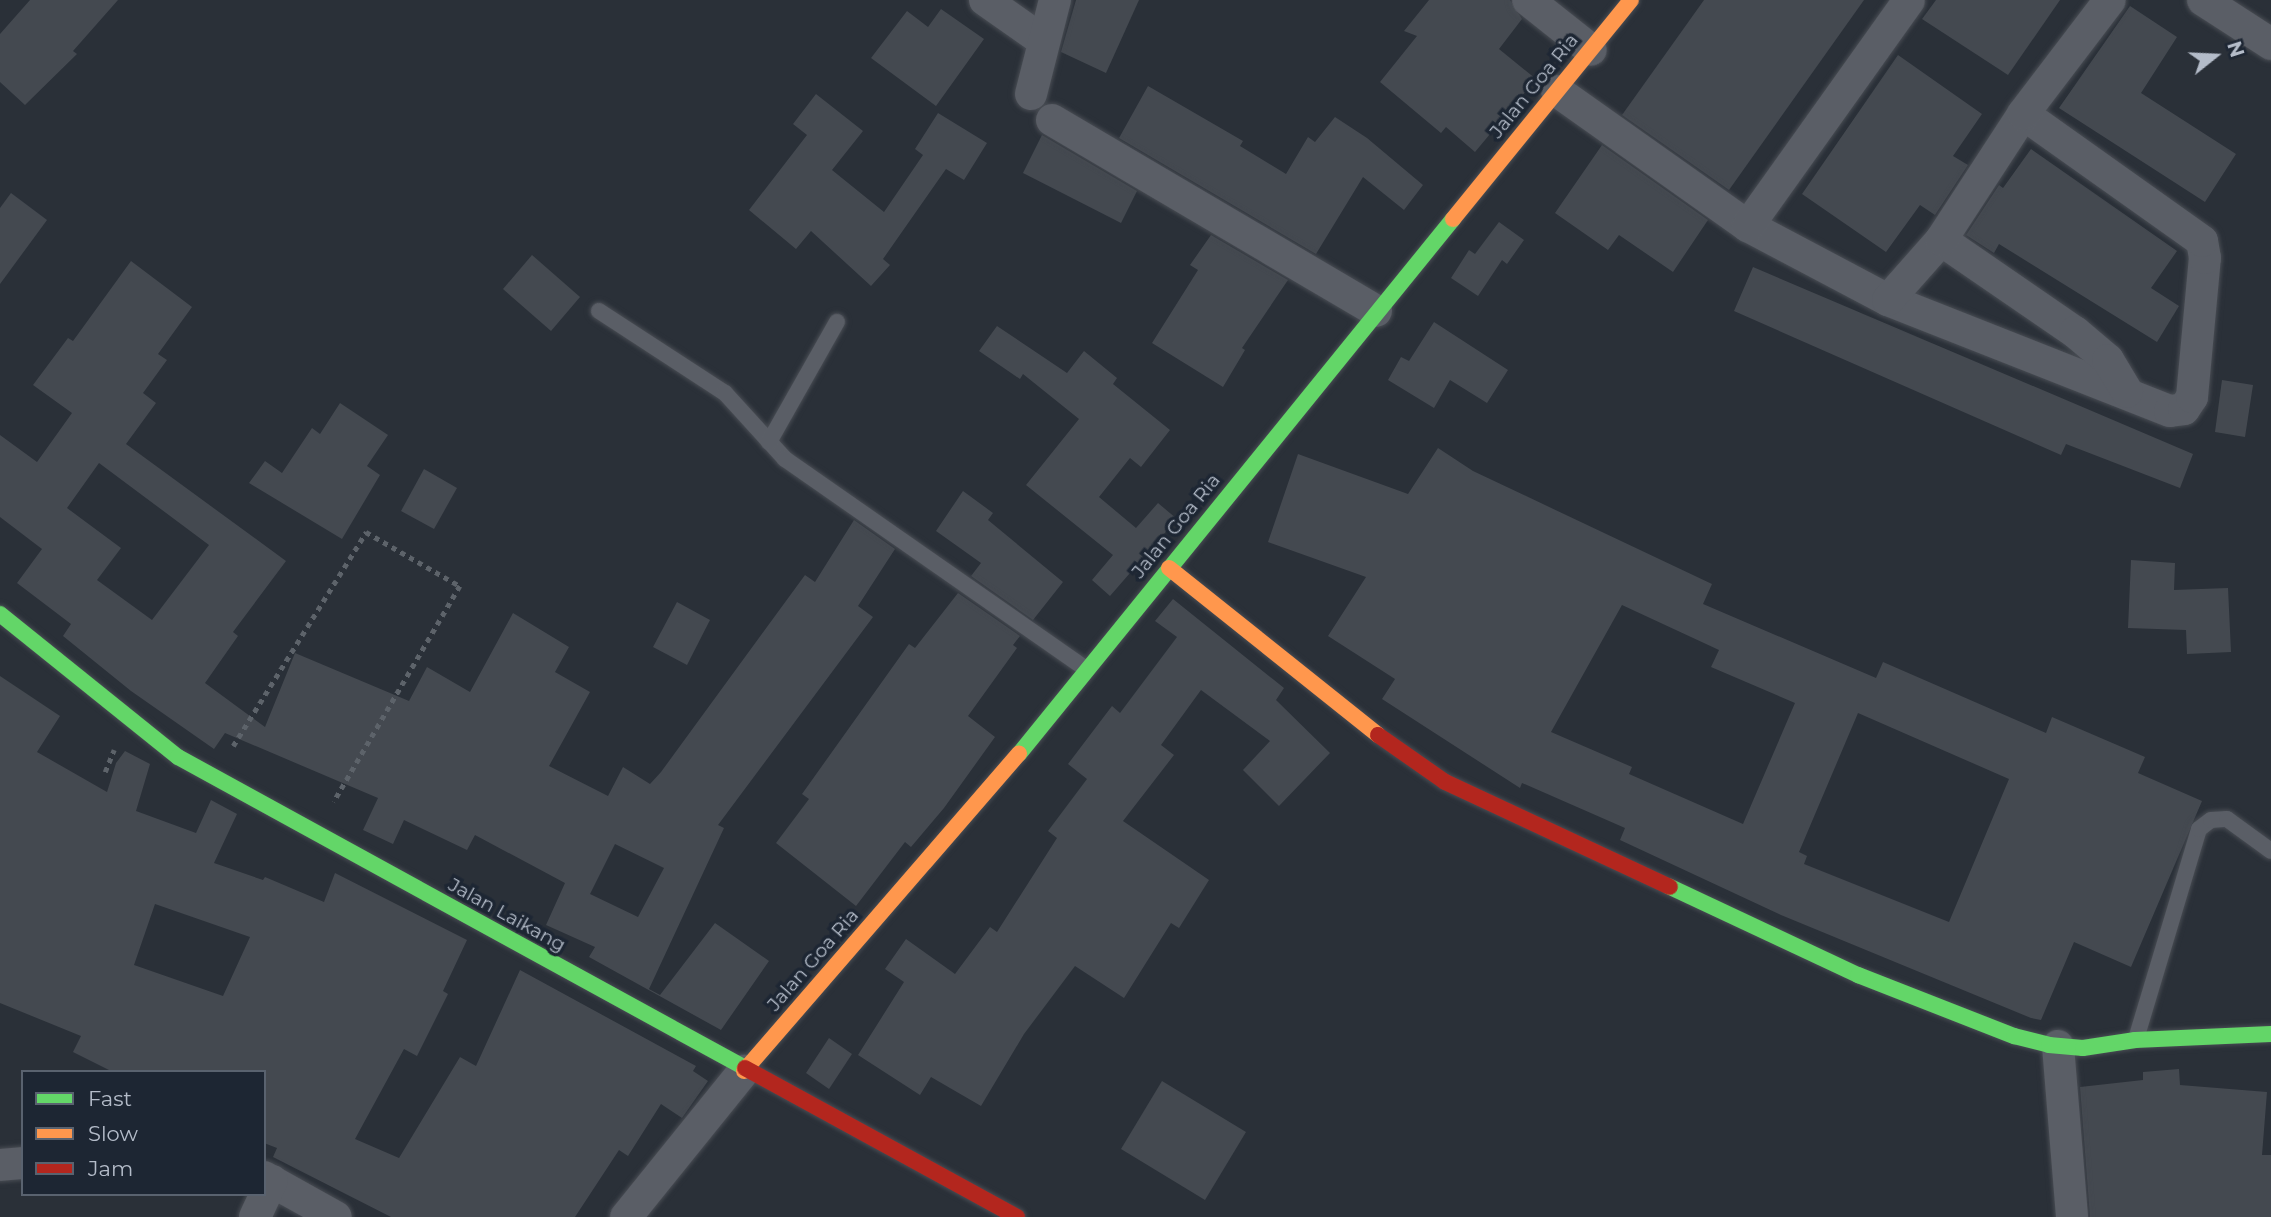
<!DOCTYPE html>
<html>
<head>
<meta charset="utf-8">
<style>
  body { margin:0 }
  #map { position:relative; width:2271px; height:1217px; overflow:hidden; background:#2a3038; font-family:Montserrat,sans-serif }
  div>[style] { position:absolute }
  .building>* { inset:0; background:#444950 }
  .path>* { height:4.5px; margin-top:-2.25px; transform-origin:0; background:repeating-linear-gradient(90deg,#5d636a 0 5px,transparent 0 10px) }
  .roads { filter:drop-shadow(0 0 2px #484c53) drop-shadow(0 0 2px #484c53) }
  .lane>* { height:16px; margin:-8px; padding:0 8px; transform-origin:8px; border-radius:8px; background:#5a5e66 }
  .street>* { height:32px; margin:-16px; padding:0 16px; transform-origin:16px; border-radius:16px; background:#5a5e66 }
  .fast>* { height:16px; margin:-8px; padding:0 8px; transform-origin:8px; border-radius:8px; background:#63d668 }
  .slow>* { height:16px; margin:-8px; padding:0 8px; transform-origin:8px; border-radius:8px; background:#ff974d }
  .jam>* { height:16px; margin:-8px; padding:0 8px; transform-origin:8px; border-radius:8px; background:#b3261e }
  span { translate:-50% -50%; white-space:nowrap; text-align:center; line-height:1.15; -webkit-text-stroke:7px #1d2633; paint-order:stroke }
  .street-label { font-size:19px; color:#b4bcc9 }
  .legend { position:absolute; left:21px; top:1070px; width:245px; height:126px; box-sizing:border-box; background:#1d2633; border:2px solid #59626f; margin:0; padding:9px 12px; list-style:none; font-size:21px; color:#b4bcc9 }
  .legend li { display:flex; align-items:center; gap:14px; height:35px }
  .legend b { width:35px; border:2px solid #59626f }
  .north { position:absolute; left:2180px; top:21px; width:70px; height:70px; -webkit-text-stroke:5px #1d2633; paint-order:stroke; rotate:72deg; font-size:19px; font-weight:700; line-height:28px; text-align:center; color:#b4bcc9 }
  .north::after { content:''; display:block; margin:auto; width:24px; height:32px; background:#b4bcc9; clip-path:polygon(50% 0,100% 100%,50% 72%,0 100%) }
</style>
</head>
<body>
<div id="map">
  <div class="building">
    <div style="clip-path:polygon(30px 0,118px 0,73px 51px,77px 54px,25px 105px,0 82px,0 34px)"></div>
    <div style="clip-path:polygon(1076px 0,1139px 0,1106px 73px,1061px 52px)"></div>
    <div style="clip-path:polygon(1429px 0,1510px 0,1522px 19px,1499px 49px,1536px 79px,1475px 152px,1446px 127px,1441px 133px,1380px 82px,1417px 36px,1404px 31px)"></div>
    <div style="clip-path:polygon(1704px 0,1864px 0,1729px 190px,1622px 115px)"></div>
    <div style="clip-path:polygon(1936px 0,2060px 0,2008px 75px,1922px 19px)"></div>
    <div style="clip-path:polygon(2130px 6px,2177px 37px,2141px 93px,2236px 154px,2205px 202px,2059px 108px)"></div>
    <div style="clip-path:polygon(941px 9px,984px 39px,936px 106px,871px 58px,907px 11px,928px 27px)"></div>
    <div style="clip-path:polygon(1898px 55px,1982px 114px,1953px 156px,1968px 165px,1935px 215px,1920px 205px,1886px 252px,1802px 194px)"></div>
    <div style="clip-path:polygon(1148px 86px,1243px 141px,1240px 146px,1286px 174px,1308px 137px,1315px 142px,1335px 117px,1367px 138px,1423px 185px,1404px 210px,1363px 177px,1316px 254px,1119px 138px)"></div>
    <div style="clip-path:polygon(816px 94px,863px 131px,832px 170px,884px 212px,923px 155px,915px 149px,938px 113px,987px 143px,964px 180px,946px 169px,883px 259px,890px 265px,871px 286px,811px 231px,796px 249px,749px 210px,807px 135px,793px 124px)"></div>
    <div style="clip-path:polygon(1042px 135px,1137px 191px,1121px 223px,1023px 173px)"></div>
    <div style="clip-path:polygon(1602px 145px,1708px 220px,1673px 272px,1619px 235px,1608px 250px,1555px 213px)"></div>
    <div style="clip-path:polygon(2031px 149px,2177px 251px,2151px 288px,2179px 306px,2157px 342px,1999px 244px,1994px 253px,1966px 235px,1999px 185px,2003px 188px)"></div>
    <div style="clip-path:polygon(11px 193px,47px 220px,0 284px,0 208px)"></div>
    <div style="clip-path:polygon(1499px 222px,1524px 240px,1507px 264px,1502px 260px,1478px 296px,1451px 278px,1469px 250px,1475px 254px)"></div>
    <div style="clip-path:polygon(1211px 235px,1288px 280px,1242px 348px,1245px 350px,1223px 387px,1152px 343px,1198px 270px,1190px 265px)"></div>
    <div style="clip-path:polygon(532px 255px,580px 297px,551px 331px,503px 289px)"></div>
    <div style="clip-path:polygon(evenodd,131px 261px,192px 307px,158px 354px,167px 360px,143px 393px,156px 403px,126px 444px,286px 561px,233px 632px,238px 636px,205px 683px,265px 727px,295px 653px,409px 701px,427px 667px,470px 692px,513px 613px,569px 647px,555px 672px,590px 692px,549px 766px,608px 796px,623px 767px,650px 784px,661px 772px,805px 575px,815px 582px,854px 520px,895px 549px,858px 606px,873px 617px,718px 825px,724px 828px,649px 989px,660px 995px,715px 923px,769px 961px,721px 1030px,589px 957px,595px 947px,546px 925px,565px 883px,475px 835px,467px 850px,404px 820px,393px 844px,363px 830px,378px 798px,225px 733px,214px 749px,131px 691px,63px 636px,71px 624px,17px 583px,42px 549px,0 517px,0 435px,37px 462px,72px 413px,33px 385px,68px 338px,73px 341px,131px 261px,99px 463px,209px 545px,152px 620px,97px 580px,121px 548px,67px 508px,99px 463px,131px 261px,615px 844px,664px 868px,638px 917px,590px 894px,615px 844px)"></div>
    <div style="clip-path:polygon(1753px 267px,2193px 454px,2180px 488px,2066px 444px,2061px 455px,1734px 311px)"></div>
    <div style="clip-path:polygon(1434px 322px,1508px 370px,1487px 403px,1450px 380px,1434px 408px,1388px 380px,1401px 357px,1409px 361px)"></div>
    <div style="clip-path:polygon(997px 326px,1067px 373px,1084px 351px,1117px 378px,1113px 384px,1170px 430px,1141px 467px,1130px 458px,1099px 497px,1136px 528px,1158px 503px,1177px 519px,1110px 596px,1092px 580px,1113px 555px,1026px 485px,1079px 419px,1023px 374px,1020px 379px,979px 351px)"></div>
    <div style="clip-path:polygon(2222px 380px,2253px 385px,2245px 437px,2215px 432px)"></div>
    <div style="clip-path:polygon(340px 403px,388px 435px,367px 466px,380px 475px,342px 539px,249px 483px,265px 461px,282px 473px,312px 428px,320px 434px)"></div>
    <div style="clip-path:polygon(evenodd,1438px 448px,1473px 471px,1712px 584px,1703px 604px,1876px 678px,1883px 662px,2046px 733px,2052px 717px,2145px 757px,2138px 773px,2202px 801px,2131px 967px,2074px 942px,2041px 1020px,2031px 1018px,1781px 915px,1620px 840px,1625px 828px,1522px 783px,1520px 788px,1382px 699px,1395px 679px,1328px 636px,1366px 577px,1268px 542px,1298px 454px,1408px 494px,1438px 448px,1622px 605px,1719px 650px,1711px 667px,1795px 703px,1743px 824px,1629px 774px,1632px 767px,1551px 732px,1622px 605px,1438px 448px,1858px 713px,2009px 779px,1949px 922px,1804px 864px,1807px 856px,1799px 852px,1858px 713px)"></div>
    <div style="clip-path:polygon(424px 469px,457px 488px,434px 529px,401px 511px)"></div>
    <div style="clip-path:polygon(963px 491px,993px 513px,988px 520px,1063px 582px,1033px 620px,971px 576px,981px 563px,936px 531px)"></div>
    <div style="clip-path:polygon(2131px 560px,2175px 563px,2174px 590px,2228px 588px,2231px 652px,2187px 654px,2186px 630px,2128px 628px)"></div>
    <div style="clip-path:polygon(958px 593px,1020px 636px,1013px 645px,1017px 648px,968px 716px,995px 737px,944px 808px,911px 847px,905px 842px,856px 906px,776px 843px,809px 799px,802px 794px,909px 644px,915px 648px)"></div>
    <div style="clip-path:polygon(1173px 599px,1284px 688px,1276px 700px,1330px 753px,1279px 806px,1243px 770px,1270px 741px,1201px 690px,1161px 745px,1174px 755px,1123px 821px,1209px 880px,1179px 928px,1171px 923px,1124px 998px,1075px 966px,1024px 1034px,981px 1106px,931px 1077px,920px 1095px,858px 1055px,904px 982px,885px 969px,906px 939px,955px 974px,990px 927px,997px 932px,1057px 838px,1048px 831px,1087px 779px,1068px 764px,1112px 706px,1120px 713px,1177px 637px,1155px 621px)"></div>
    <div style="clip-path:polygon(677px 602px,710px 620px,687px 665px,653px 647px)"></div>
    <div style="clip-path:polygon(evenodd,0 676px,60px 716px,37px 752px,107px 792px,116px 763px,125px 751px,150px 764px,136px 811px,196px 833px,211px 800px,237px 814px,214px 863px,263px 880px,265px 877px,324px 902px,335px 873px,467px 940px,443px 991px,448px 994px,417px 1056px,404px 1049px,355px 1139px,399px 1158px,460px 1057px,476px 1066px,520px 970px,696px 1066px,693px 1071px,708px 1081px,682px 1118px,661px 1104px,628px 1156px,619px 1150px,575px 1217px,391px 1217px,273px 1157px,277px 1148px,264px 1143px,264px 1072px,113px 1072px,73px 1052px,81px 1036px,0 1003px,0 676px,155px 904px,250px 937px,223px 996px,134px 965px,155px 904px)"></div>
    <div style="clip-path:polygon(829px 1038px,852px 1054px,829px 1089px,806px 1073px)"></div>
    <div style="clip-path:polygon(2179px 1069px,2180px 1085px,2267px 1092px,2262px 1155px,2271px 1155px,2271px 1217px,2090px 1217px,2080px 1087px,2143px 1080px,2143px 1072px)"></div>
    <div style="clip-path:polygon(1162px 1081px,1246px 1132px,1205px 1200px,1121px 1149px)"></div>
  </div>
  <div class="path">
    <div style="left:233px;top:746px;width:252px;rotate:-58.1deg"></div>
    <div style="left:366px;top:532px;width:108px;rotate:29.9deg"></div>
    <div style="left:460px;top:586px;width:250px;rotate:120.3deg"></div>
    <div style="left:105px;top:772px;width:24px;rotate:-68deg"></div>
  </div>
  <div class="roads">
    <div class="lane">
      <div style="left:599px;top:311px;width:150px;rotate:33.1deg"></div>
      <div style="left:725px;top:393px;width:89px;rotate:47.7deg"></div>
      <div style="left:785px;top:459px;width:368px;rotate:34.9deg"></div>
      <div style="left:769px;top:442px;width:138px;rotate:-60.5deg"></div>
      <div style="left:2136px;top:1039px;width:219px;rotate:-73.3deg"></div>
      <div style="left:2199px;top:829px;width:15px;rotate:-37deg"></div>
      <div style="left:2211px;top:820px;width:16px;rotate:-4deg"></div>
      <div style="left:2227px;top:819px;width:54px;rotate:36deg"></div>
    </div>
    <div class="street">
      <div style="left:985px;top:0;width:70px;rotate:35.1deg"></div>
      <div style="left:1528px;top:0;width:80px;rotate:38.4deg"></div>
      <div style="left:2203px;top:0;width:81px;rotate:32.9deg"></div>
      <div style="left:1557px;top:91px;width:234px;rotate:35.3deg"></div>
      <div style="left:1748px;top:226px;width:158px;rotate:27.9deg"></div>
      <div style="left:1888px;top:300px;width:303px;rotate:21.5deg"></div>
      <div style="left:2170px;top:411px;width:14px;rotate:-8deg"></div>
      <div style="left:2184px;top:409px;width:14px;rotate:-56deg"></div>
      <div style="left:2192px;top:397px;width:140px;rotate:-84.7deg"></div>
      <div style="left:2205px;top:258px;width:17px;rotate:-100deg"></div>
      <div style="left:2202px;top:241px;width:219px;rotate:-144.6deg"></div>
      <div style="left:1031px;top:94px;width:97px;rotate:-75.7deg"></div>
      <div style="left:1052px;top:120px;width:376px;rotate:30.5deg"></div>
      <div style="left:1748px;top:226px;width:277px;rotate:-54.5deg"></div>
      <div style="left:1941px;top:240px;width:163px;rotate:34.5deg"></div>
      <div style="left:2075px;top:332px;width:43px;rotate:40.3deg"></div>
      <div style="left:2108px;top:360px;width:37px;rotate:59deg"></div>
      <div style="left:1888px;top:300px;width:80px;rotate:-48.5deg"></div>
      <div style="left:1941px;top:240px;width:150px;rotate:-56.9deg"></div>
      <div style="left:2023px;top:114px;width:143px;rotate:-52.7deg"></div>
      <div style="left:2058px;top:1046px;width:172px;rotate:85.3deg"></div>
      <div style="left:0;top:1165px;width:23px;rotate:-5deg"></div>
      <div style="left:264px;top:1177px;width:82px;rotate:29.1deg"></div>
      <div style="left:255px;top:1217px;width:40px;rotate:-65deg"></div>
      <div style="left:626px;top:1217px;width:188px;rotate:-51.1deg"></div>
    </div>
    <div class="fast">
      <div style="left:0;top:614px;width:228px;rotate:38.8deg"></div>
      <div style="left:178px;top:757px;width:647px;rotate:28.74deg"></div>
      <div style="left:1019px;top:754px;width:689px;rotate:-50.95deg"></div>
      <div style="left:1670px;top:887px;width:208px;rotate:25.1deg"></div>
      <div style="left:1858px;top:975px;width:168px;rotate:21.4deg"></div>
      <div style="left:2014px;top:1036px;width:36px;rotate:14deg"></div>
      <div style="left:2049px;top:1045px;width:34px;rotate:5deg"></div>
      <div style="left:2083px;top:1048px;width:53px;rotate:-8.7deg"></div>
      <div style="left:2135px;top:1040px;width:136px;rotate:-2.5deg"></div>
    </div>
    <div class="slow">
      <div style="left:1453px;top:219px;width:282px;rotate:-50.9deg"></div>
      <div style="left:1169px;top:568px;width:268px;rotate:38.6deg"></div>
      <div style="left:744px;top:1071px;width:420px;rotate:-49.1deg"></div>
    </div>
    <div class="jam">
      <div style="left:1378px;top:735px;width:82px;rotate:35deg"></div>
      <div style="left:1445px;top:782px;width:248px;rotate:25deg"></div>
      <div style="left:745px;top:1068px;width:310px;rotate:28.7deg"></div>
    </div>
  </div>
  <div class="street-label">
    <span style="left:1534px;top:86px;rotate:-51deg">Jalan Goa Ria</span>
    <span style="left:1176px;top:526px;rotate:-51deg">Jalan Goa Ria</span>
    <span style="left:507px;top:915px;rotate:29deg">Jalan Laikang</span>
    <span style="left:813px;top:960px;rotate:-49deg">Jalan Goa Ria</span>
  </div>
  <ul class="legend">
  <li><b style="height:9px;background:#63d668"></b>Fast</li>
  <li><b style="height:9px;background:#ff974d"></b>Slow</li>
  <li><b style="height:9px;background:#b3261e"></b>Jam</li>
  </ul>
  <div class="north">N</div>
</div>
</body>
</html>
